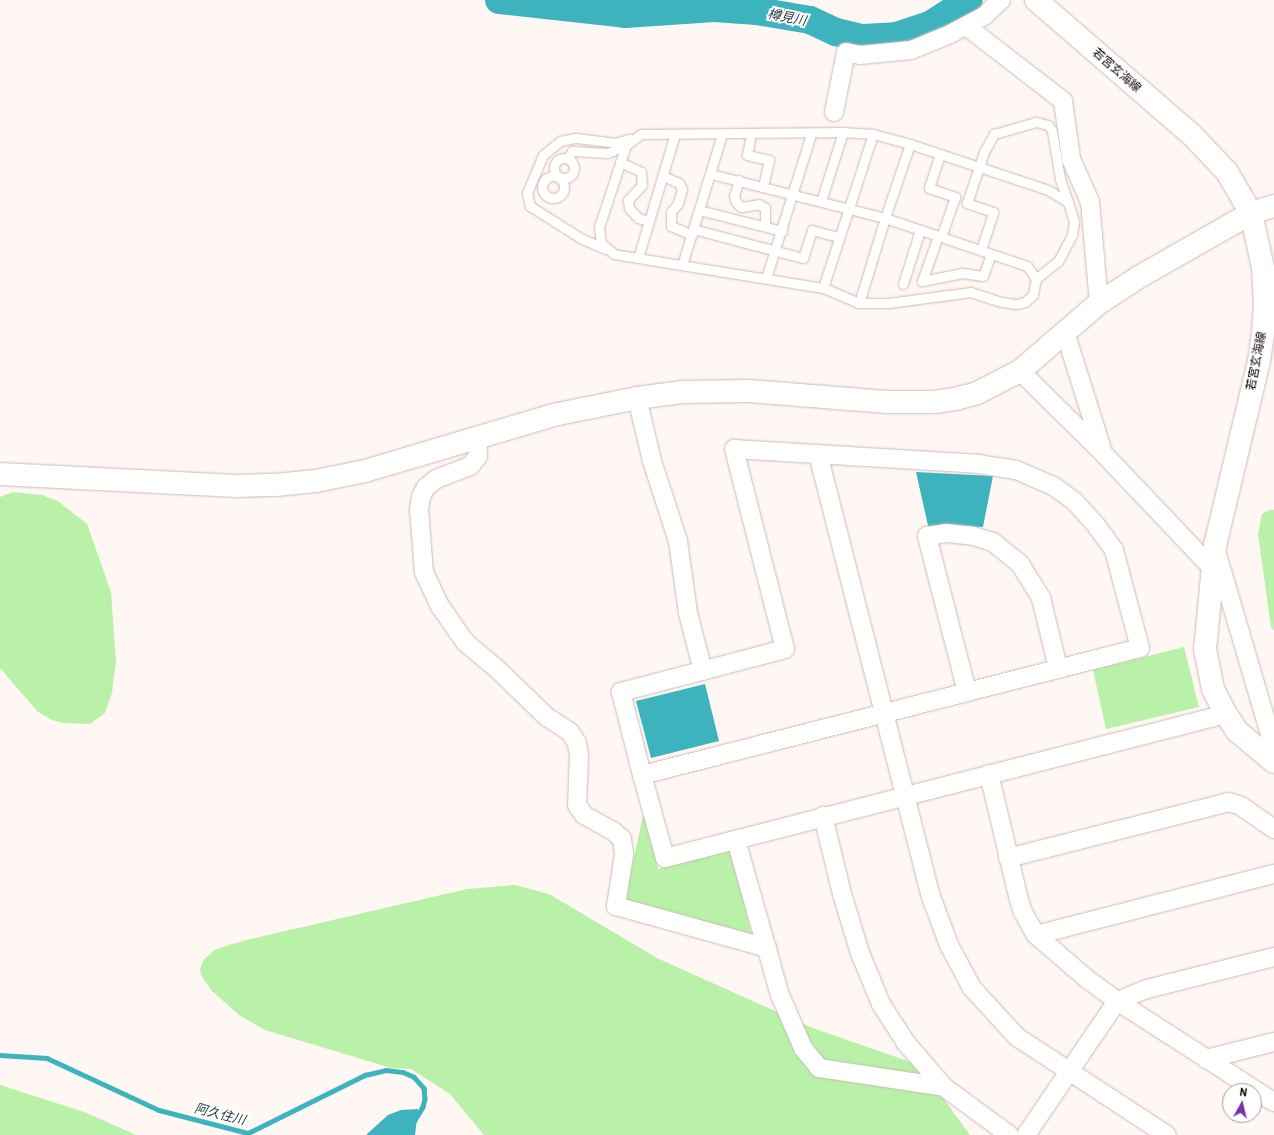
<!DOCTYPE html>
<html>
<head>
<meta charset="utf-8">
<style>
  body { margin:0 }
  #map { position:relative; width:1274px; height:1135px; overflow:hidden; background:#fff7f4; font-family:Barlow,"Noto Sans JP",sans-serif }
  div>[style] { position:absolute }
  .green>* { inset:0; background:#b9f1a8 }
  .water>* { inset:0; background:#3db3be }
  .stream>* { height:4.5px; margin:-2.25px; padding:0 2.25px; transform-origin:2.25px; border-radius:2.25px; background:#3db3be }
  .river>* { height:28px; margin:-14px; padding:0 14px; transform-origin:14px; border-radius:14px; background:#3db3be }
  .roads { filter:drop-shadow(0 0 1px #ccbbb2) drop-shadow(0 0 1px #ccbbb2) }
  .lane>* { height:9px; margin:-4.5px; padding:0 4.5px; transform-origin:4.5px; border-radius:4.5px; background:#fff }
  .lane>.ring { margin:-4.5px; padding:0; box-sizing:content-box; background:none; border:9px solid #fff; border-radius:50% }
  .street>* { height:18px; margin:-9px; padding:0 9px; transform-origin:9px; border-radius:9px; background:#fff }
  .secondary>* { height:22px; margin:-11px; padding:0 11px; transform-origin:11px; border-radius:11px; background:#fff }
  .primary>* { height:22px; margin:-11px; padding:0 11px; transform-origin:11px; border-radius:11px; background:#fff }
  span { translate:-50% -50%; white-space:nowrap; text-align:center; line-height:1.15; -webkit-text-stroke:4px #fff; paint-order:stroke }
  .street-label { font-size:12px; color:#100a08 }
  .water-label { font-size:13px; color:#253f41; font-style:italic }
  .north { position:absolute; left:1222px; top:1083px; width:40px; height:40px; box-sizing:border-box; background:#fff; border:1px solid #9f9d9c; border-radius:50%; rotate:8deg; font-size:11px; font-weight:700; line-height:16px; text-align:center; color:#100a08 }
  .north::after { content:''; display:block; margin:auto; width:14px; height:18px; background:#7334a9; clip-path:polygon(50% 0,100% 100%,50% 72%,0 100%) }
</style>
</head>
<body>
<div id="map">
  <div class="green">
    <div style="clip-path:polygon(13px 492px,42px 495px,58px 501px,87px 524px,111px 592px,116px 661px,112px 693px,105px 713px,90px 724px,63px 723px,52px 720px,38px 712px,0 668px,0 497px)"></div>
    <div style="clip-path:polygon(1269px 510px,1274px 510px,1274px 631px,1271px 627px,1258px 534px,1262px 514px)"></div>
    <div style="clip-path:polygon(1184px 647px,1199px 707px,1106px 729px,1093px 670px)"></div>
    <div style="clip-path:polygon(644px 810px,658px 869px,731px 851px,752px 936px,625px 900px)"></div>
    <div style="clip-path:polygon(515px 885px,549px 894px,657px 958px,810px 1027px,919px 1065px,970px 1135px,484px 1135px,450px 1094px,411px 1069px,391px 1068px,265px 1030px,239px 1015px,211px 990px,201px 975px,200px 969px,204px 959px,216px 949px,246px 940px,467px 889px)"></div>
    <div style="clip-path:polygon(0 1085px,87px 1113px,136px 1135px,0 1135px)"></div>
  </div>
  <div class="water">
    <div style="clip-path:polygon(916px 472px,993px 476px,983px 527px,937px 526px,929px 530px)"></div>
    <div style="clip-path:polygon(705px 684px,719px 741px,651px 758px,636px 701px)"></div>
    <div style="clip-path:polygon(418px 1109px,415px 1135px,366px 1135px,388px 1115px,401px 1110px)"></div>
  </div>
  <div class="stream">
    <div style="left:0;top:1055px;width:47px;rotate:3.7deg"></div>
    <div style="left:47px;top:1058px;width:123px;rotate:24.9deg"></div>
    <div style="left:159px;top:1110px;width:92px;rotate:14.5deg"></div>
    <div style="left:248px;top:1133px;width:131px;rotate:-26.4deg"></div>
    <div style="left:365px;top:1075px;width:22px;rotate:-13deg"></div>
    <div style="left:386px;top:1070px;width:17px;rotate:7deg"></div>
    <div style="left:403px;top:1072px;width:12px;rotate:24deg"></div>
    <div style="left:414px;top:1077px;width:15px;rotate:48deg"></div>
    <div style="left:424px;top:1088px;width:11px;rotate:85deg"></div>
    <div style="left:425px;top:1099px;width:8px;rotate:104deg"></div>
    <div style="left:423px;top:1107px;width:17px;rotate:121deg"></div>
  </div>
  <div class="river">
    <div style="left:499px;top:0;width:127px;rotate:6.3deg"></div>
    <div style="left:625px;top:14px;width:89px;rotate:-3.9deg"></div>
    <div style="left:714px;top:8px;width:43px;rotate:4deg"></div>
    <div style="left:757px;top:11px;width:54px;rotate:9.6deg"></div>
    <div style="left:810px;top:20px;width:29px;rotate:25deg"></div>
    <div style="left:836px;top:32px;width:28px;rotate:13deg"></div>
    <div style="left:863px;top:38px;width:33px;rotate:-3deg"></div>
    <div style="left:896px;top:36px;width:36px;rotate:-18deg"></div>
    <div style="left:930px;top:25px;width:46px;rotate:-32.7deg"></div>
  </div>
  <div class="roads">
    <div class="lane">
      <div style="left:751px;top:134px;width:21px;rotate:101deg"></div>
      <div style="left:747px;top:155px;width:23px;rotate:13deg"></div>
      <div style="left:769px;top:160px;width:28px;rotate:103deg"></div>
      <div style="left:910px;top:144px;width:145px;rotate:18.4deg"></div>
      <div style="left:1048px;top:190px;width:23px;rotate:31deg"></div>
      <div style="left:1068px;top:202px;width:21px;rotate:73deg"></div>
      <div style="left:1074px;top:222px;width:13px;rotate:99deg"></div>
      <div style="left:1072px;top:235px;width:30px;rotate:118deg"></div>
      <div style="left:1058px;top:261px;width:28px;rotate:141deg"></div>
      <div style="left:940px;top:154px;width:36px;rotate:108deg"></div>
      <div style="left:929px;top:188px;width:28px;rotate:19deg"></div>
      <div style="left:955px;top:197px;width:42px;rotate:109.3deg"></div>
      <div class="ring" style="left:554px;top:158px;width:11px;height:11px"></div>
      <div style="left:568px;top:158px;width:8px;rotate:-60deg"></div>
      <div style="left:572px;top:151px;width:36px;rotate:3deg"></div>
      <div style="left:608px;top:153px;width:20px;rotate:-24deg"></div>
      <div style="left:626px;top:145px;width:19px;rotate:-36deg"></div>
      <div style="left:641px;top:134px;width:202px;rotate:-0.6deg"></div>
      <div style="left:843px;top:132px;width:30px;rotate:4deg"></div>
      <div style="left:873px;top:134px;width:38px;rotate:15deg"></div>
      <div style="left:910px;top:144px;width:78px;rotate:108.7deg"></div>
      <div style="left:885px;top:218px;width:150px;rotate:18.7deg"></div>
      <div style="left:1027px;top:266px;width:16px;rotate:55deg"></div>
      <div style="left:1036px;top:279px;width:16px;rotate:101deg"></div>
      <div style="left:1033px;top:295px;width:11px;rotate:139deg"></div>
      <div style="left:1025px;top:302px;width:9px;rotate:167deg"></div>
      <div style="left:1016px;top:304px;width:15px;rotate:-172deg"></div>
      <div style="left:1001px;top:302px;width:32px;rotate:-162deg"></div>
      <div style="left:971px;top:292px;width:83px;rotate:172.4deg"></div>
      <div style="left:889px;top:303px;width:30px;rotate:180deg"></div>
      <div style="left:859px;top:303px;width:39px;rotate:-157deg"></div>
      <div style="left:823px;top:288px;width:212px;rotate:-170.8deg"></div>
      <div style="left:614px;top:254px;width:17px;rotate:-140deg"></div>
      <div style="left:601px;top:243px;width:16px;rotate:-97deg"></div>
      <div style="left:599px;top:227px;width:86px;rotate:-71.8deg"></div>
      <div style="left:620px;top:162px;width:23px;rotate:25deg"></div>
      <div style="left:641px;top:172px;width:13px;rotate:86deg"></div>
      <div style="left:642px;top:185px;width:21px;rotate:133deg"></div>
      <div style="left:628px;top:200px;width:8px;rotate:83deg"></div>
      <div style="left:629px;top:208px;width:13px;rotate:48deg"></div>
      <div style="left:638px;top:218px;width:11px;rotate:15deg"></div>
      <div style="left:711px;top:174px;width:179px;rotate:14.2deg"></div>
      <div style="left:885px;top:218px;width:89px;rotate:107deg"></div>
      <div style="left:663px;top:176px;width:17px;rotate:24deg"></div>
      <div style="left:679px;top:183px;width:7px;rotate:63deg"></div>
      <div style="left:682px;top:189px;width:15px;rotate:106deg"></div>
      <div style="left:678px;top:203px;width:11px;rotate:128deg"></div>
      <div style="left:671px;top:212px;width:14px;rotate:90deg"></div>
      <div style="left:671px;top:226px;width:23px;rotate:23deg"></div>
      <div class="ring" style="left:542px;top:176px;width:13px;height:13px"></div>
      <div style="left:739px;top:180px;width:17px;rotate:107deg"></div>
      <div style="left:734px;top:196px;width:6px;rotate:72deg"></div>
      <div style="left:736px;top:202px;width:7px;rotate:45deg"></div>
      <div style="left:741px;top:207px;width:18px;rotate:-9deg"></div>
      <div style="left:759px;top:204px;width:7px;rotate:34deg"></div>
      <div style="left:765px;top:208px;width:18px;rotate:90deg"></div>
      <div style="left:821px;top:201px;width:72px;rotate:-72.3deg"></div>
      <div style="left:699px;top:210px;width:86px;rotate:14.2deg"></div>
      <div style="left:693px;top:229px;width:114px;rotate:14.8deg"></div>
      <div style="left:803px;top:258px;width:29px;rotate:-72deg"></div>
      <div style="left:812px;top:230px;width:28px;rotate:15deg"></div>
      <div style="left:938px;top:236px;width:48px;rotate:109.6deg"></div>
      <div style="left:922px;top:281px;width:41px;rotate:-11.3deg"></div>
      <div style="left:962px;top:273px;width:21px;rotate:8deg"></div>
      <div style="left:983px;top:276px;width:23px;rotate:-70deg"></div>
      <div style="left:606px;top:249px;width:26px;rotate:-157deg"></div>
      <div style="left:582px;top:239px;width:62px;rotate:-147.6deg"></div>
      <div style="left:530px;top:206px;width:13px;rotate:-103deg"></div>
      <div style="left:527px;top:193px;width:41px;rotate:-67.2deg"></div>
      <div style="left:543px;top:155px;width:22px;rotate:-39deg"></div>
      <div style="left:560px;top:141px;width:16px;rotate:-11deg"></div>
      <div style="left:576px;top:138px;width:38px;rotate:7deg"></div>
      <div style="left:614px;top:143px;width:16px;rotate:-15deg"></div>
      <div style="left:981px;top:250px;width:40px;rotate:-72deg"></div>
      <div style="left:993px;top:212px;width:28px;rotate:-161deg"></div>
      <div style="left:967px;top:203px;width:54px;rotate:-71.6deg"></div>
      <div style="left:984px;top:152px;width:21px;rotate:-61deg"></div>
      <div style="left:994px;top:134px;width:44px;rotate:-15.9deg"></div>
      <div style="left:1036px;top:122px;width:12px;rotate:14deg"></div>
      <div style="left:1048px;top:125px;width:7px;rotate:56deg"></div>
      <div style="left:1052px;top:131px;width:49px;rotate:80.5deg"></div>
      <div style="left:1060px;top:179px;width:24px;rotate:71deg"></div>
      <div style="left:638px;top:258px;width:129px;rotate:-73.4deg"></div>
      <div style="left:682px;top:265px;width:137px;rotate:-73deg"></div>
      <div style="left:766px;top:278px;width:151px;rotate:-72.6deg"></div>
      <div style="left:903px;top:284px;width:57px;rotate:-72.5deg"></div>
      <div style="left:823px;top:288px;width:162px;rotate:-72deg"></div>
    </div>
    <div class="street">
      <div style="left:966px;top:26px;width:123px;rotate:37.7deg"></div>
      <div style="left:1063px;top:101px;width:59px;rotate:82.1deg"></div>
      <div style="left:1071px;top:159px;width:47px;rotate:66.2deg"></div>
      <div style="left:1090px;top:202px;width:101px;rotate:84.9deg"></div>
      <div style="left:834px;top:112px;width:61px;rotate:-78.7deg"></div>
      <div style="left:846px;top:52px;width:14px;rotate:12deg"></div>
      <div style="left:860px;top:55px;width:51px;rotate:-5.6deg"></div>
      <div style="left:911px;top:50px;width:42px;rotate:-22.3deg"></div>
      <div style="left:950px;top:34px;width:40px;rotate:-28deg"></div>
      <div style="left:985px;top:15px;width:22px;rotate:-43deg"></div>
      <div style="left:1065px;top:332px;width:123px;rotate:72.5deg"></div>
      <div style="left:1020px;top:371px;width:115px;rotate:44.6deg"></div>
      <div style="left:1102px;top:452px;width:160px;rotate:46.5deg"></div>
      <div style="left:637px;top:398px;width:65px;rotate:76.6deg"></div>
      <div style="left:652px;top:461px;width:84px;rotate:72deg"></div>
      <div style="left:678px;top:541px;width:73px;rotate:82.1deg"></div>
      <div style="left:688px;top:613px;width:60px;rotate:75.5deg"></div>
      <div style="left:477px;top:440px;width:16px;rotate:86deg"></div>
      <div style="left:478px;top:456px;width:13px;rotate:129deg"></div>
      <div style="left:470px;top:466px;width:36px;rotate:159deg"></div>
      <div style="left:436px;top:479px;width:13px;rotate:141deg"></div>
      <div style="left:426px;top:487px;width:11px;rotate:117deg"></div>
      <div style="left:421px;top:497px;width:12px;rotate:99deg"></div>
      <div style="left:419px;top:509px;width:63px;rotate:85.5deg"></div>
      <div style="left:424px;top:572px;width:38px;rotate:65deg"></div>
      <div style="left:440px;top:606px;width:44px;rotate:55.2deg"></div>
      <div style="left:465px;top:642px;width:39px;rotate:40deg"></div>
      <div style="left:495px;top:667px;width:72px;rotate:43.9deg"></div>
      <div style="left:547px;top:717px;width:27px;rotate:33deg"></div>
      <div style="left:570px;top:732px;width:13px;rotate:58deg"></div>
      <div style="left:577px;top:743px;width:13px;rotate:81deg"></div>
      <div style="left:579px;top:756px;width:49px;rotate:92.3deg"></div>
      <div style="left:577px;top:805px;width:12px;rotate:55deg"></div>
      <div style="left:584px;top:815px;width:33px;rotate:29deg"></div>
      <div style="left:613px;top:831px;width:12px;rotate:42deg"></div>
      <div style="left:622px;top:839px;width:15px;rotate:82deg"></div>
      <div style="left:624px;top:854px;width:53px;rotate:98.7deg"></div>
      <div style="left:616px;top:906px;width:157px;rotate:15.5deg"></div>
      <div style="left:818px;top:454px;width:454px;rotate:75.7deg"></div>
      <div style="left:930px;top:894px;width:54px;rotate:69.6deg"></div>
      <div style="left:949px;top:945px;width:49px;rotate:61.9deg"></div>
      <div style="left:972px;top:988px;width:67px;rotate:47.4deg"></div>
      <div style="left:1017px;top:1037px;width:179px;rotate:33.2deg"></div>
      <div style="left:1216px;top:551px;width:205px;rotate:73.6deg"></div>
      <div style="left:967px;top:692px;width:161px;rotate:-104.4deg"></div>
      <div style="left:927px;top:536px;width:19px;rotate:-9deg"></div>
      <div style="left:946px;top:533px;width:27px;rotate:6deg"></div>
      <div style="left:973px;top:536px;width:21px;rotate:17deg"></div>
      <div style="left:993px;top:542px;width:35px;rotate:39deg"></div>
      <div style="left:1020px;top:564px;width:40px;rotate:58deg"></div>
      <div style="left:1041px;top:598px;width:72px;rotate:76.3deg"></div>
      <div style="left:989px;top:774px;width:125px;rotate:76.6deg"></div>
      <div style="left:1018px;top:896px;width:17px;rotate:73deg"></div>
      <div style="left:1023px;top:912px;width:26px;rotate:61deg"></div>
      <div style="left:1036px;top:935px;width:67px;rotate:40.8deg"></div>
      <div style="left:1087px;top:979px;width:37px;rotate:36deg"></div>
      <div style="left:1117px;top:1001px;width:187px;rotate:32.8deg"></div>
      <div style="left:642px;top:775px;width:514px;rotate:-14.31deg"></div>
      <div style="left:1140px;top:648px;width:101px;rotate:-104.9deg"></div>
      <div style="left:1114px;top:550px;width:32px;rotate:-126deg"></div>
      <div style="left:1095px;top:524px;width:31px;rotate:-132deg"></div>
      <div style="left:1074px;top:501px;width:26px;rotate:-144deg"></div>
      <div style="left:1053px;top:486px;width:40px;rotate:-156.6deg"></div>
      <div style="left:1016px;top:470px;width:36px;rotate:-171deg"></div>
      <div style="left:980px;top:464px;width:246px;rotate:-176.5deg"></div>
      <div style="left:734px;top:449px;width:206px;rotate:75.7deg"></div>
      <div style="left:785px;top:649px;width:170px;rotate:165.3deg"></div>
      <div style="left:621px;top:692px;width:86px;rotate:75.8deg"></div>
      <div style="left:642px;top:775px;width:86px;rotate:74.5deg"></div>
      <div style="left:665px;top:858px;width:579px;rotate:-14.4deg"></div>
      <div style="left:823px;top:816px;width:80px;rotate:76.3deg"></div>
      <div style="left:842px;top:894px;width:62px;rotate:73deg"></div>
      <div style="left:860px;top:953px;width:55px;rotate:67.6deg"></div>
      <div style="left:881px;top:1004px;width:46px;rotate:57.3deg"></div>
      <div style="left:906px;top:1043px;width:58px;rotate:49.2deg"></div>
      <div style="left:944px;top:1087px;width:81px;rotate:36.4deg"></div>
      <div style="left:736px;top:840px;width:161px;rotate:74.2deg"></div>
      <div style="left:780px;top:995px;width:58px;rotate:66.5deg"></div>
      <div style="left:803px;top:1048px;width:26px;rotate:51deg"></div>
      <div style="left:819px;top:1068px;width:126px;rotate:8.6deg"></div>
      <div style="left:1008px;top:858px;width:228px;rotate:-14.2deg"></div>
      <div style="left:1229px;top:802px;width:13px;rotate:18deg"></div>
      <div style="left:1241px;top:806px;width:40px;rotate:34.9deg"></div>
      <div style="left:1036px;top:935px;width:246px;rotate:-14.4deg"></div>
      <div style="left:1206px;top:1059px;width:70px;rotate:-14deg"></div>
      <div style="left:1026px;top:1135px;width:162px;rotate:-55.8deg"></div>
      <div style="left:1117px;top:1001px;width:32px;rotate:-22deg"></div>
      <div style="left:1147px;top:989px;width:131px;rotate:-14.1deg"></div>
    </div>
    <div class="secondary">
      <div style="left:0;top:474px;width:237px;rotate:2.9deg"></div>
      <div style="left:237px;top:486px;width:38px;rotate:-2deg"></div>
      <div style="left:275px;top:485px;width:41px;rotate:-5.6deg"></div>
      <div style="left:316px;top:481px;width:50px;rotate:-11.5deg"></div>
      <div style="left:365px;top:471px;width:201px;rotate:-16.5deg"></div>
      <div style="left:558px;top:414px;width:81px;rotate:-11.4deg"></div>
      <div style="left:637px;top:398px;width:45px;rotate:-7.6deg"></div>
      <div style="left:682px;top:392px;width:68px;rotate:-0.8deg"></div>
      <div style="left:750px;top:391px;width:137px;rotate:4.6deg"></div>
      <div style="left:887px;top:402px;width:47px"></div>
      <div style="left:934px;top:402px;width:21px;rotate:-8deg"></div>
      <div style="left:955px;top:399px;width:23px;rotate:-15deg"></div>
      <div style="left:977px;top:393px;width:48px;rotate:-27.1deg"></div>
      <div style="left:1020px;top:371px;width:104px;rotate:-40.7deg"></div>
      <div style="left:1099px;top:303px;width:48px;rotate:-33deg"></div>
      <div style="left:1139px;top:277px;width:129px;rotate:-29.7deg"></div>
      <div style="left:1251px;top:213px;width:24px;rotate:-17deg"></div>
    </div>
    <div class="primary">
      <div style="left:1036px;top:0;width:206px;rotate:40.9deg"></div>
      <div style="left:1192px;top:135px;width:51px;rotate:46.6deg"></div>
      <div style="left:1227px;top:172px;width:48px;rotate:59.7deg"></div>
      <div style="left:1251px;top:213px;width:56px;rotate:77.7deg"></div>
      <div style="left:1263px;top:268px;width:35px;rotate:87deg"></div>
      <div style="left:1265px;top:303px;width:30px;rotate:94deg"></div>
      <div style="left:1263px;top:333px;width:28px;rotate:98deg"></div>
      <div style="left:1259px;top:361px;width:190px;rotate:103.4deg"></div>
      <div style="left:1215px;top:546px;width:103px;rotate:95.5deg"></div>
      <div style="left:1205px;top:649px;width:41px;rotate:78.7deg"></div>
      <div style="left:1213px;top:689px;width:28px;rotate:63deg"></div>
      <div style="left:1226px;top:714px;width:20px;rotate:57deg"></div>
      <div style="left:1237px;top:731px;width:48px;rotate:40deg"></div>
    </div>
  </div>
  <div class="street-label">
    <span style="left:1117px;top:70px;rotate:41deg">若宮玄海線</span>
    <span style="left:1256px;top:361px;rotate:-79deg">若宮玄海線</span>
  </div>
  <div class="water-label">
    <span style="left:787px;top:17px;rotate:11deg">樽見川</span>
    <span style="left:220px;top:1114px;rotate:14deg">阿久住川</span>
  </div>
  <div class="north">N</div>
</div>
</body>
</html>
